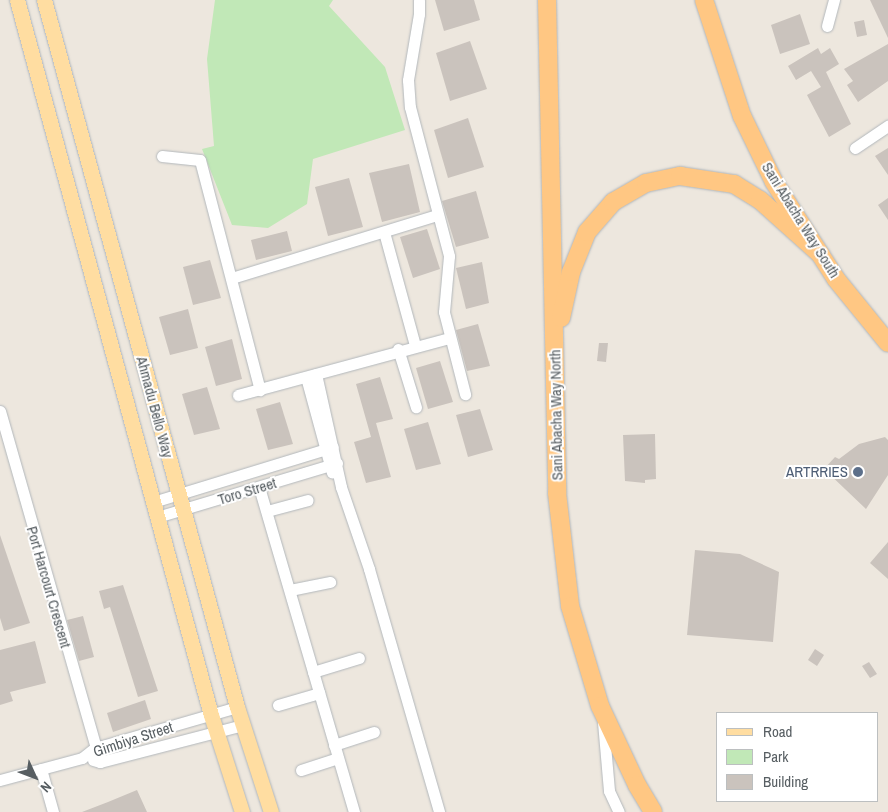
<!DOCTYPE html>
<html>
<head>
<meta charset="utf-8">
<style>
  body { margin:0 }
  #map { position:relative; width:888px; height:812px; overflow:hidden; background:#ede7de; font-family:"Archivo Narrow",sans-serif }
  div>[style] { position:absolute }
  .green>* { inset:0; background:#c1e8b7 }
  .building>* { inset:0; background:#cac3bd }
  .roads { filter:drop-shadow(0 0 1px #b2b7bb) drop-shadow(0 0 1px #b2b7bb) }
  .minor>* { height:11px; margin:-5.5px; padding:0 5.5px; transform-origin:5.5px; border-radius:5.5px; background:#fff }
  .major>* { height:15px; margin:-7.5px; padding:0 7.5px; transform-origin:7.5px; border-radius:7.5px; background:#ffdda1 }
  .highway>* { height:18px; margin:-9px; padding:0 9px; transform-origin:9px; border-radius:9px; background:#ffc783 }
  .dots>* { width:14px; height:14px; translate:-50% -50%; box-sizing:border-box; border:2px solid #fff; border-radius:50% }
  span { translate:-50% -50%; white-space:nowrap; text-align:center; line-height:1.15; -webkit-text-stroke:4px #fff; paint-order:stroke }
  .street-label { font-size:15px; color:#575e62 }
  .service-label { font-size:15px; color:#4e5e75 }
  .right { translate:-100% -50%; text-align:right }
  .legend { position:absolute; left:716px; top:712px; width:162px; height:90px; box-sizing:border-box; background:#fff; border:1px solid #bcbfc0; margin:0; padding:6px 9px; list-style:none; font-size:15px; color:#575e62 }
  .legend li { display:flex; align-items:center; gap:10px; height:25px }
  .legend b { width:25px; border:1px solid #bcbfc0 }
  .north { position:absolute; left:10px; top:752px; width:50px; height:50px; -webkit-text-stroke:4px #fff; paint-order:stroke; rotate:133deg; font-size:14px; font-weight:700; line-height:20px; text-align:center; color:#575e62 }
  .north::after { content:''; display:block; margin:auto; width:18px; height:22px; background:#575e62; clip-path:polygon(50% 0,100% 100%,50% 72%,0 100%) }
</style>
</head>
<body>
<div id="map">
  <div class="green">
    <div style="clip-path:polygon(215px 0,333px 0,329px 6px,385px 67px,405px 130px,313px 159px,307px 204px,268px 228px,232px 225px,202px 149px,214px 146px,207px 59px)"></div>
  </div>
  <div class="building">
    <div style="clip-path:polygon(435px 0,474px 0,480px 20px,444px 31px)"></div>
    <div style="clip-path:polygon(870px 0,888px 0,888px 38px)"></div>
    <div style="clip-path:polygon(800px 14px,810px 44px,780px 54px,771px 25px)"></div>
    <div style="clip-path:polygon(864px 20px,867px 35px,857px 37px,854px 22px)"></div>
    <div style="clip-path:polygon(470px 41px,487px 89px,450px 101px,436px 53px)"></div>
    <div style="clip-path:polygon(888px 44px,888px 81px,858px 102px,847px 85px,853px 81px,844px 69px)"></div>
    <div style="clip-path:polygon(818px 48px,821px 54px,830px 48px,839px 64px,826px 72px,851px 124px,829px 137px,807px 95px,821px 87px,811px 71px,796px 80px,788px 66px)"></div>
    <div style="clip-path:polygon(468px 118px,484px 167px,448px 178px,434px 130px)"></div>
    <div style="clip-path:polygon(888px 148px,888px 175px,875px 156px)"></div>
    <div style="clip-path:polygon(409px 164px,420px 212px,382px 222px,369px 173px)"></div>
    <div style="clip-path:polygon(349px 178px,363px 227px,328px 236px,315px 187px)"></div>
    <div style="clip-path:polygon(476px 191px,489px 238px,456px 247px,442px 201px)"></div>
    <div style="clip-path:polygon(888px 198px,888px 220px,878px 205px)"></div>
    <div style="clip-path:polygon(427px 229px,440px 269px,413px 278px,400px 237px)"></div>
    <div style="clip-path:polygon(287px 231px,292px 251px,256px 260px,251px 240px)"></div>
    <div style="clip-path:polygon(210px 260px,221px 298px,193px 305px,183px 267px)"></div>
    <div style="clip-path:polygon(482px 262px,489px 303px,466px 309px,456px 268px)"></div>
    <div style="clip-path:polygon(188px 309px,198px 348px,170px 355px,159px 317px)"></div>
    <div style="clip-path:polygon(478px 324px,490px 366px,467px 371px,456px 330px)"></div>
    <div style="clip-path:polygon(232px 339px,242px 379px,216px 386px,205px 347px)"></div>
    <div style="clip-path:polygon(599px 343px,608px 343px,606px 362px,597px 361px)"></div>
    <div style="clip-path:polygon(440px 361px,453px 402px,428px 409px,416px 368px)"></div>
    <div style="clip-path:polygon(380px 377px,393px 419px,376px 423px,391px 477px,366px 483px,354px 442px,371px 437px,356px 384px)"></div>
    <div style="clip-path:polygon(207px 387px,220px 429px,194px 435px,182px 394px)"></div>
    <div style="clip-path:polygon(280px 402px,293px 444px,268px 450px,256px 409px)"></div>
    <div style="clip-path:polygon(480px 409px,493px 450px,468px 457px,456px 415px)"></div>
    <div style="clip-path:polygon(428px 422px,441px 464px,416px 470px,404px 429px)"></div>
    <div style="clip-path:polygon(655px 434px,656px 479px,645px 480px,645px 483px,625px 481px,623px 435px)"></div>
    <div style="clip-path:polygon(885px 437px,888px 440px,888px 475px,866px 509px,824px 469px,835px 457px,839px 459px,859px 444px)"></div>
    <div style="clip-path:polygon(0 535px,30px 623px,4px 631px,0 618px)"></div>
    <div style="clip-path:polygon(888px 542px,888px 579px,870px 563px)"></div>
    <div style="clip-path:polygon(695px 550px,740px 554px,779px 572px,773px 642px,687px 635px)"></div>
    <div style="clip-path:polygon(123px 585px,158px 691px,138px 697px,110px 607px,104px 609px,99px 591px)"></div>
    <div style="clip-path:polygon(83px 616px,94px 657px,79px 661px,67px 620px)"></div>
    <div style="clip-path:polygon(35px 641px,46px 683px,10px 692px,13px 701px,0 705px,0 650px)"></div>
    <div style="clip-path:polygon(815px 649px,824px 655px,817px 666px,808px 660px)"></div>
    <div style="clip-path:polygon(869px 662px,877px 674px,870px 678px,862px 666px)"></div>
    <div style="clip-path:polygon(145px 700px,151px 719px,113px 732px,107px 713px)"></div>
    <div style="clip-path:polygon(137px 790px,147px 812px,82px 812px,108px 802px)"></div>
  </div>
  <div class="roads">
    <div class="minor">
      <div style="left:419px;top:0;width:14px;rotate:90deg"></div>
      <div style="left:419px;top:14px;width:67px;rotate:99.5deg"></div>
      <div style="left:408px;top:80px;width:27px;rotate:86deg"></div>
      <div style="left:410px;top:107px;width:154px;rotate:75.3deg"></div>
      <div style="left:449px;top:256px;width:56px;rotate:95.1deg"></div>
      <div style="left:444px;top:312px;width:85px;rotate:75.6deg"></div>
      <div style="left:827px;top:26px;width:27px;rotate:-75deg"></div>
      <div style="left:855px;top:148px;width:40px;rotate:-34deg"></div>
      <div style="left:162px;top:156px;width:38px;rotate:6deg"></div>
      <div style="left:200px;top:160px;width:238px;rotate:75.4deg"></div>
      <div style="left:384px;top:232px;width:117px;rotate:74.7deg"></div>
      <div style="left:232px;top:278px;width:214px;rotate:-17.1deg"></div>
      <div style="left:398px;top:349px;width:61px;rotate:72.8deg"></div>
      <div style="left:316px;top:374px;width:116px;rotate:77.5deg"></div>
      <div style="left:341px;top:487px;width:87px;rotate:71.1deg"></div>
      <div style="left:369px;top:569px;width:253px;rotate:73.9deg"></div>
      <div style="left:306px;top:377px;width:99px;rotate:74.8deg"></div>
      <div style="left:238px;top:395px;width:219px;rotate:-15.1deg"></div>
      <div style="left:0;top:411px;width:365px;rotate:74.1deg"></div>
      <div style="left:259px;top:487px;width:339px;rotate:73.7deg"></div>
      <div style="left:153px;top:502px;width:188px;rotate:-17deg"></div>
      <div style="left:267px;top:511px;width:42px;rotate:-15deg"></div>
      <div style="left:157px;top:517px;width:188px;rotate:-16.7deg"></div>
      <div style="left:290px;top:590px;width:41px;rotate:-11.3deg"></div>
      <div style="left:313px;top:672px;width:48px;rotate:-16.9deg"></div>
      <div style="left:278px;top:705px;width:43px;rotate:-16.3deg"></div>
      <div style="left:603px;top:722px;width:69px;rotate:85deg"></div>
      <div style="left:609px;top:791px;width:23px;rotate:65deg"></div>
      <div style="left:334px;top:745px;width:42px;rotate:-18deg"></div>
      <div style="left:93px;top:760px;width:7px;rotate:16deg"></div>
      <div style="left:100px;top:762px;width:148px;rotate:-14.5deg"></div>
      <div style="left:41px;top:769px;width:45px;rotate:74.4deg"></div>
      <div style="left:301px;top:770px;width:38px;rotate:-18deg"></div>
      <div style="left:0;top:780px;width:85px;rotate:-15deg"></div>
      <div style="left:82px;top:758px;width:16px;rotate:-38deg"></div>
      <div style="left:95px;top:748px;width:148px;rotate:-16.1deg"></div>
    </div>
    <div class="major">
      <div style="left:17px;top:0;width:741px;rotate:74.82deg"></div>
      <div style="left:211px;top:715px;width:102px;rotate:72.3deg"></div>
      <div style="left:44px;top:0;width:733px;rotate:74.73deg"></div>
      <div style="left:237px;top:707px;width:110px;rotate:72.1deg"></div>
    </div>
    <div class="highway">
      <div style="left:547px;top:0;width:493px;rotate:88.8deg"></div>
      <div style="left:557px;top:493px;width:114px;rotate:83.4deg"></div>
      <div style="left:570px;top:606px;width:104px;rotate:73.3deg"></div>
      <div style="left:600px;top:706px;width:87px;rotate:64.9deg"></div>
      <div style="left:637px;top:785px;width:31px;rotate:59deg"></div>
      <div style="left:704px;top:0;width:122px;rotate:71.9deg"></div>
      <div style="left:742px;top:116px;width:73px;rotate:64.1deg"></div>
      <div style="left:774px;top:182px;width:115px;rotate:57.4deg"></div>
      <div style="left:836px;top:279px;width:82px;rotate:50.9deg"></div>
      <div style="left:561px;top:318px;width:47px;rotate:-77.7deg"></div>
      <div style="left:571px;top:272px;width:43px;rotate:-68.2deg"></div>
      <div style="left:587px;top:232px;width:40px;rotate:-49deg"></div>
      <div style="left:613px;top:202px;width:38px;rotate:-30deg"></div>
      <div style="left:646px;top:183px;width:35px;rotate:-12deg"></div>
      <div style="left:680px;top:176px;width:55px;rotate:8.4deg"></div>
      <div style="left:734px;top:184px;width:31px;rotate:32deg"></div>
      <div style="left:760px;top:200px;width:82px;rotate:42deg"></div>
    </div>
  </div>
  <div class="dots">
    <div style="left:858px;top:472px;background:#5c6f8a"></div>
  </div>
  <div class="street-label">
    <span style="left:801px;top:220px;rotate:58deg">Sani Abacha Way South</span>
    <span style="left:155px;top:407px;rotate:75deg">Ahmadu Bello Way</span>
    <span style="left:556px;top:415px;rotate:-91deg">Sani Abacha Way North</span>
    <span style="left:247px;top:491px;rotate:-17deg">Toro Street</span>
    <span style="left:49px;top:587px;rotate:74deg">Port Harcourt Crescent</span>
    <span style="left:133px;top:739px;rotate:-18deg">Gimbiya Street</span>
  </div>
  <div class="service-label">
    <span class="right" style="left:848px;top:472px">ARTRRIES</span>
  </div>
  <ul class="legend">
  <li><b style="height:6px;background:#ffdda1"></b>Road</li>
  <li><b style="height:14px;background:#c1e8b7"></b>Park</li>
  <li><b style="height:14px;background:#cac3bd"></b>Building</li>
  </ul>
  <div class="north">N</div>
</div>
</body>
</html>
